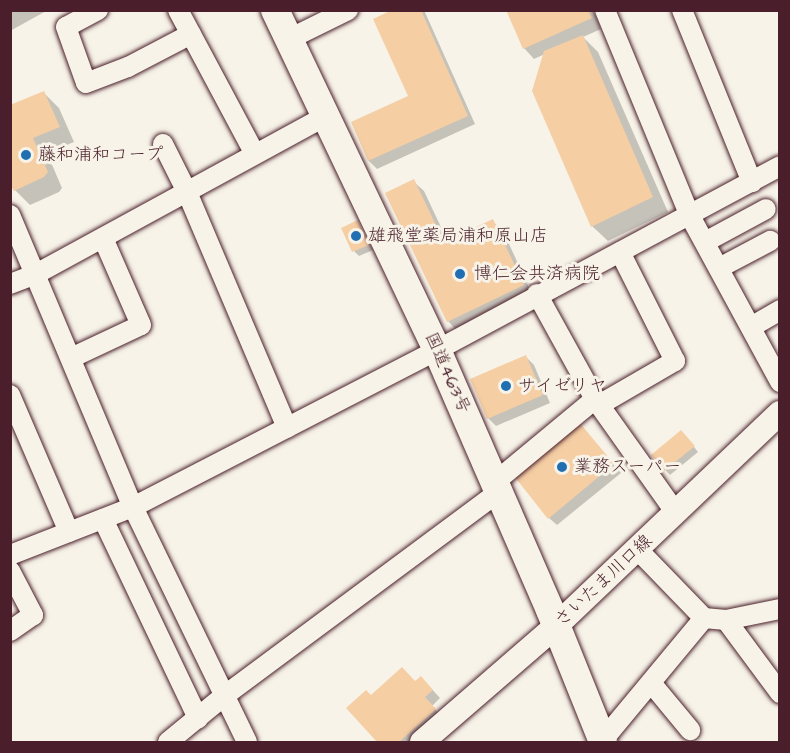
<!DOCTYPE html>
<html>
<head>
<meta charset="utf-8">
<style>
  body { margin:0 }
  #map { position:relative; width:790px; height:753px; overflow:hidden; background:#f7f3e8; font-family:"Architects Daughter","Klee One",sans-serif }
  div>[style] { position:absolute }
  .shadow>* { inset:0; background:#0003 }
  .building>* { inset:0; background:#f5cea4 }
  .roads { filter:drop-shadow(0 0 2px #4a1f2b) drop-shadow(0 0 2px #4a1f2b) }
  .minor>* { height:20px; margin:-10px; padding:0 10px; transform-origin:10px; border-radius:10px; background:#f7f3e8 }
  .major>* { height:24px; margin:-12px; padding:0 12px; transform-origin:12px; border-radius:12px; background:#f7f3e8 }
  .highway>* { height:28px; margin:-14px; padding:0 14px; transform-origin:14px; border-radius:14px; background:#f7f3e8 }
  .dots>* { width:16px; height:16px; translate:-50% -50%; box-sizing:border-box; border:3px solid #f7f3e8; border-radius:50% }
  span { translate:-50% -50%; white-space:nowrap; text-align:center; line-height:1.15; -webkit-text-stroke:6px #f7f3e8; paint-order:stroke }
  .poi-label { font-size:18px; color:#4a1f2b }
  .left { translate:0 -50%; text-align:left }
  .street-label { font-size:18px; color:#4a1f2b }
  .frame { position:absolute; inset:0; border:12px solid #4a1f2b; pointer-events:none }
</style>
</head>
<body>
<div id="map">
  <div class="shadow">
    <div style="clip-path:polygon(10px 10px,48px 10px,10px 31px)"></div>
    <div style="clip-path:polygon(396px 10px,424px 10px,475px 124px,377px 169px,369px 161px,353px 123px,410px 97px)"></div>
    <div style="clip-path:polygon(507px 10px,593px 10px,601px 29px,583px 37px,598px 52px,668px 212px,608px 241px,592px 226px,545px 54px,534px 59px,524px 48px)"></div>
    <div style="clip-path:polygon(44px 93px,59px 108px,74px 142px,47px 153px,62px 188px,59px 192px,30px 205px,15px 190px)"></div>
    <div style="clip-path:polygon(413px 181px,424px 191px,448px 242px,492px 221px,503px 231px,533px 296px,458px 332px,448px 321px)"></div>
    <div style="clip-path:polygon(358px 222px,373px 250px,359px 256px,354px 251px)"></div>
    <div style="clip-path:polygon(526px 357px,534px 365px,550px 403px,496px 426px,488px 418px)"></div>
    <div style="clip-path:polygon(579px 424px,621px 473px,557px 525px,549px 518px)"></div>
    <div style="clip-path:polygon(686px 437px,698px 452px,670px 475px,653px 456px)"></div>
    <div style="clip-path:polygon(416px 683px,429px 686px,440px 698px,432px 706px,443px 718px,415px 742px,379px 742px,348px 708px,371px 697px)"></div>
  </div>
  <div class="building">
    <div style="clip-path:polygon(392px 10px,421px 10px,468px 116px,368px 161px,351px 122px,408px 96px,373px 19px)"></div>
    <div style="clip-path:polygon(506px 10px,588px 10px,592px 18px,523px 49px)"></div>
    <div style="clip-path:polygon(583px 35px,653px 197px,591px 227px,532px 91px,544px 51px)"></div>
    <div style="clip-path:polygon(44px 91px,60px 127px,33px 138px,48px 172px,44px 177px,14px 191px,10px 184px,10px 105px)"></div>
    <div style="clip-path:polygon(414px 179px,444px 242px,493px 219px,524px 285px,447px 322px,385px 193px)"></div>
    <div style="clip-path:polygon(358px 220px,369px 245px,352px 252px,341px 228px)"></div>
    <div style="clip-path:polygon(526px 355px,543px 395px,487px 419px,470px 379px)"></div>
    <div style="clip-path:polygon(579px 422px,614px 464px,548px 519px,514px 476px)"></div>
    <div style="clip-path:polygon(681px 430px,695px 446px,664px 471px,651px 455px)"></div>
    <div style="clip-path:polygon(402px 667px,415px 681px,421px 676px,433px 690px,425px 697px,436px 709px,399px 742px,377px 742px,346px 708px,366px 690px,371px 695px)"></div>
  </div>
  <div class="roads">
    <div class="minor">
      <div style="left:98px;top:10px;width:36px;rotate:152deg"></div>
      <div style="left:66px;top:27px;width:59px;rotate:70.3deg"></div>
      <div style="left:86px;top:83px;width:45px;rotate:-20.9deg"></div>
      <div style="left:128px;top:67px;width:71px;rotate:-27.6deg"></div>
      <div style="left:178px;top:10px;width:163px;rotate:61.9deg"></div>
      <div style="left:605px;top:10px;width:223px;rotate:67.6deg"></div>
      <div style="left:690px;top:216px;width:189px;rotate:61.5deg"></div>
      <div style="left:682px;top:10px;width:186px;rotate:67.9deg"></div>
      <div style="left:289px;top:39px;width:66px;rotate:-26.2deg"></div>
      <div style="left:163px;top:144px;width:54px;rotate:63.4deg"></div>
      <div style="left:187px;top:192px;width:256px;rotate:67deg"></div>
      <div style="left:10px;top:215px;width:317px;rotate:67.2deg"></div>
      <div style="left:133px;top:507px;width:261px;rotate:64.1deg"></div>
      <div style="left:705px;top:242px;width:69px;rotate:-28.4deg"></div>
      <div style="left:719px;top:268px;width:58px;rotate:-27.9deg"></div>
      <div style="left:10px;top:284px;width:28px;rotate:-21deg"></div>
      <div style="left:36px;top:274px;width:330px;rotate:-28.6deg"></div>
      <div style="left:537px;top:294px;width:120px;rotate:61.1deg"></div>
      <div style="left:595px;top:399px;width:140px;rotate:54.6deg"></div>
      <div style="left:751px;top:327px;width:34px;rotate:-30deg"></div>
      <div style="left:71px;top:358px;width:77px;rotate:-25.2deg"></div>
      <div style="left:141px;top:325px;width:95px;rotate:-113.6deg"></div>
      <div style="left:10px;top:395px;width:149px;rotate:66.7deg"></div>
      <div style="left:599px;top:405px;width:88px;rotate:-30.1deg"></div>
      <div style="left:675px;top:361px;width:122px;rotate:-116.8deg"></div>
      <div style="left:495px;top:482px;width:130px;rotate:-39.7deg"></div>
      <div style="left:103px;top:519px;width:221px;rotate:64.5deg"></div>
      <div style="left:638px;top:550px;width:95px;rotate:45.9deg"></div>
      <div style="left:704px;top:618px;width:22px;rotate:5deg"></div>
      <div style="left:726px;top:620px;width:55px;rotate:-11.5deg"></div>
      <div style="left:10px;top:555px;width:132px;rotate:-21.3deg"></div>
      <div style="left:133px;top:507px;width:342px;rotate:-27.3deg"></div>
      <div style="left:437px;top:350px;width:389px;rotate:-28.2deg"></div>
      <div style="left:10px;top:571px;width:50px;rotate:62.4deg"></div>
      <div style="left:33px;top:615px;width:28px;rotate:145deg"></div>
      <div style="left:726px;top:620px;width:91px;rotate:53.5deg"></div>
      <div style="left:652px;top:684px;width:60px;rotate:50.4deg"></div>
      <div style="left:602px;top:741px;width:160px;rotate:-50.3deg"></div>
      <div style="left:168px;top:742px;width:72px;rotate:-39.4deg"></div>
      <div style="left:224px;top:696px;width:342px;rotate:-36.6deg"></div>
    </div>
    <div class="major">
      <div style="left:422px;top:742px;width:177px;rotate:-40.9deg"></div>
      <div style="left:556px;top:626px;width:309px;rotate:-43.6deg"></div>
    </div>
    <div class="highway">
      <div style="left:275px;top:10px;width:377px;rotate:64.5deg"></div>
      <div style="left:437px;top:350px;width:283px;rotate:66.5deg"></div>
      <div style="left:550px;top:610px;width:142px;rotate:68.1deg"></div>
    </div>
  </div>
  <div class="dots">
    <div style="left:26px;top:155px;background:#1f6fb2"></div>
    <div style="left:356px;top:236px;background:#1f6fb2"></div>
    <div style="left:460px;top:274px;background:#1f6fb2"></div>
    <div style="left:506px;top:386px;background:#1f6fb2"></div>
    <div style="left:562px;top:467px;background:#1f6fb2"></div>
  </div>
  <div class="poi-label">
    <span class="left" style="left:38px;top:155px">藤和浦和コープ</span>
    <span class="left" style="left:368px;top:236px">雄飛堂薬局浦和原山店</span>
    <span class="left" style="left:474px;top:274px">博仁会共済病院</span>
    <span class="left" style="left:518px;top:386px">サイゼリヤ</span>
    <span class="left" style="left:574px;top:467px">業務スーパー</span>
  </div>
  <div class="street-label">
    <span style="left:447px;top:373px;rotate:66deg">国道463号</span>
    <span style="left:604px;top:581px;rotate:-43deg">さいたま川口線</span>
  </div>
  <div class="frame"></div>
</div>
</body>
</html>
